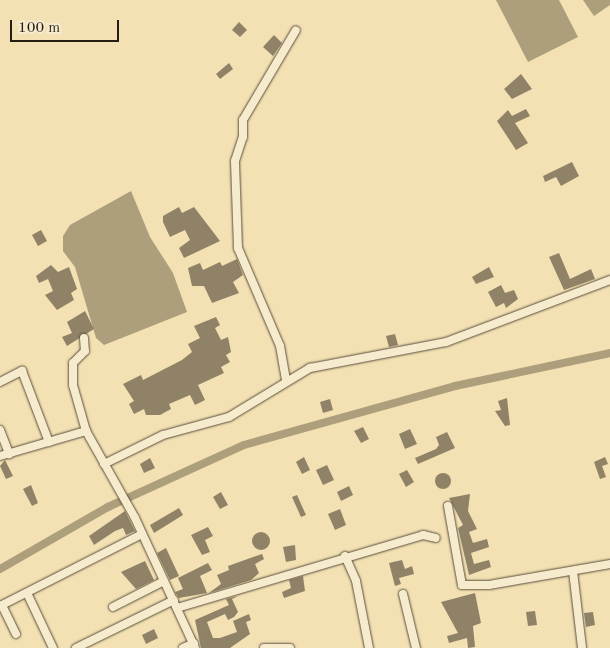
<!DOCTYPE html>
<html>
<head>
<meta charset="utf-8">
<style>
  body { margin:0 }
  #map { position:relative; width:610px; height:648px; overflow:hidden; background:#f3e0b3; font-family:"Old Standard TT",serif }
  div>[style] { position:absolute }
  .water>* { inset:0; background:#ad9e7c }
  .canal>* { height:8px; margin:-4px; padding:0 4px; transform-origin:4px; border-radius:4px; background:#ad9e7c }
  .building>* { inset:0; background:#908266 }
  .round { border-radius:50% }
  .roads { filter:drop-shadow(0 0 1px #584e3a) drop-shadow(0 0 1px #584e3a) }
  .street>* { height:8px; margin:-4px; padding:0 4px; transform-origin:4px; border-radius:4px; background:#f7ebce }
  span { translate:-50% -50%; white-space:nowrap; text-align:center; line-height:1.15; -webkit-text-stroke:4px #f7ebce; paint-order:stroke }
  .scale { position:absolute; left:10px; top:20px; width:109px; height:22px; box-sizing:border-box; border:2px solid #251d12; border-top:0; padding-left:6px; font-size:15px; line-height:18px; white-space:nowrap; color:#251d12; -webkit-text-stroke:4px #f7ebce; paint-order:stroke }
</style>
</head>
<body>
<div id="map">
  <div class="water">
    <div style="clip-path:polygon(496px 0,559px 0,578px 37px,528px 62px)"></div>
    <div style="clip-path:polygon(583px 0,610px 0,610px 5px,594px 16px)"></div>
    <div style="clip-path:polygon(131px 191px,150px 237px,173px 273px,187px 312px,104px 345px,96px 338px,75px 267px,63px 251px,63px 236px,70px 225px)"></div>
  </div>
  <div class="canal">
    <div style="left:0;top:569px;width:125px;rotate:-29.9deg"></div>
    <div style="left:108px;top:507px;width:149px;rotate:-24.5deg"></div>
    <div style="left:244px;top:445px;width:219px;rotate:-15.6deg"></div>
    <div style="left:455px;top:386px;width:158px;rotate:-12deg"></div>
  </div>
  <div class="building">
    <div style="clip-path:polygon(239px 22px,247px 30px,240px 37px,232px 30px)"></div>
    <div style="clip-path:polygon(274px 35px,282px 43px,273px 56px,263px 47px)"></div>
    <div style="clip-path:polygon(229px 63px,233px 69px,220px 79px,216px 74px)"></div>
    <div style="clip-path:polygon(521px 74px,532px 89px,512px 99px,504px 89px)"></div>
    <div style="clip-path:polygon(526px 109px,530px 116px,515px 123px,528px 143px,516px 150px,497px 121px,508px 110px,512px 116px)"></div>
    <div style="clip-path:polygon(572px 162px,579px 176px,561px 186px,556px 177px,545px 182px,543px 176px)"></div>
    <div style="clip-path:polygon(179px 207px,182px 213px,194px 207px,220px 241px,184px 258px,179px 248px,190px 240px,185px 230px,170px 237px,163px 222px,163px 216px)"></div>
    <div style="clip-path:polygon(41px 230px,47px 241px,38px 246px,32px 235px)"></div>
    <div style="clip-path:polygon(559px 253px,570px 279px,591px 269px,595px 279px,564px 290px,549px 257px)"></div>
    <div style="clip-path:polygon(237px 259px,243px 275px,233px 282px,239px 293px,212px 303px,204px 286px,192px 286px,188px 268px,200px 263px,203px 270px,220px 262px,222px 266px)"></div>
    <div style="clip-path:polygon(51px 265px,58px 272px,69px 267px,77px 289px,71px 293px,74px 300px,57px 310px,45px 295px,53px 291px,48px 279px,39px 283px,36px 276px)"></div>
    <div style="clip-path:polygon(489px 267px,494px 277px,476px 284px,472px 277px)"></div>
    <div style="clip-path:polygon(501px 285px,505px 293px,514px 290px,518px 299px,506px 308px,504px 303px,496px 307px,488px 292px)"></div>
    <div style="clip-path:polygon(85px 311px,94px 329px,67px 346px,62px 337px,72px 333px,67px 322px)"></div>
    <div style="clip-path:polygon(216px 317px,220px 325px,215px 328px,221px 340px,228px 337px,231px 352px,226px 355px,230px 362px,221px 367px,224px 373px,198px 385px,205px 400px,195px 405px,190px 395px,169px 404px,171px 409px,160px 415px,146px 415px,144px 409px,134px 414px,129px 404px,134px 401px,123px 384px,141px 375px,143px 380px,182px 360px,192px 352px,188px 344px,200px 338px,194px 326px)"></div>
    <div style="clip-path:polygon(395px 334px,398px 345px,389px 347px,386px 336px)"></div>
    <div style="clip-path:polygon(507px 398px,510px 425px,505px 426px,495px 411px,501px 410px,498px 401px)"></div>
    <div style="clip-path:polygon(330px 399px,333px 410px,323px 413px,320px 402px)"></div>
    <div style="clip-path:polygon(363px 427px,369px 439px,361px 443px,354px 431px)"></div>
    <div style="clip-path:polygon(410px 429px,417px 444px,405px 449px,399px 434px)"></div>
    <div style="clip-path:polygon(447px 432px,455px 448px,418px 464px,415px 458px,436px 449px,439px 445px,436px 437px)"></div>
    <div style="clip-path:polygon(304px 457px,310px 470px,302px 474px,296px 462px)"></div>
    <div style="clip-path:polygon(605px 457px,608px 464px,602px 466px,606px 477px,600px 479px,594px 462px)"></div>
    <div style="clip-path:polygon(150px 458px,155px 468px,144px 473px,140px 464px)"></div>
    <div style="clip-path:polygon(5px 460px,13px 476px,6px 479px,0 466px)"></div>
    <div style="clip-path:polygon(327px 465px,334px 480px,323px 485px,316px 470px)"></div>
    <div style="clip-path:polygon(407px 470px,414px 482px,406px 487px,399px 474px)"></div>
    <div class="round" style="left:435px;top:473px;width:16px;height:16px"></div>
    <div style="clip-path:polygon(31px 485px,38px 503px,32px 506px,23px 489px)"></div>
    <div style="clip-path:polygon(349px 486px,353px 495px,341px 501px,337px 492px)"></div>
    <div style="clip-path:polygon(221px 492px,228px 505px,220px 509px,213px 497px)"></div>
    <div style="clip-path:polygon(470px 494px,468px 511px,477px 529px,469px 532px,473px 543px,487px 539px,489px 547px,471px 553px,474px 564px,489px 560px,491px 567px,469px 575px,458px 528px,463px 525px,449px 498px)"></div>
    <div style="clip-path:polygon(297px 495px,306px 515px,301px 517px,292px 497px)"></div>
    <div style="clip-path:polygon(179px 508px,183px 515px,154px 533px,150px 525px)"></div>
    <div style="clip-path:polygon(340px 509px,346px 525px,335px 530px,328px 514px)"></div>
    <div style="clip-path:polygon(125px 511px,135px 531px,126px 535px,123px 528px,115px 531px,94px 545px,89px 536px)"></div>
    <div style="clip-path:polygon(208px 527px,213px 536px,205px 540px,210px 552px,202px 555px,191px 535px)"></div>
    <div class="round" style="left:252px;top:532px;width:18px;height:18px"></div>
    <div style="clip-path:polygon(295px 545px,296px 560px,286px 562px,283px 547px)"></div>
    <div style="clip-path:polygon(166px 548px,179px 576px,170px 580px,157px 553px)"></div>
    <div style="clip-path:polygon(262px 554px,264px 559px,255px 564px,259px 573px,251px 580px,209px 593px,221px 584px,217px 575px,229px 570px,228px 566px)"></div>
    <div style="clip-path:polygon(402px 560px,405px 569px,412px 566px,414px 574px,399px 578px,401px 584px,395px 586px,389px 563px)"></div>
    <div style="clip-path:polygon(145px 561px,154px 580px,136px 589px,121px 572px)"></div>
    <div style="clip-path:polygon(208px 563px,212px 570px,200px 576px,207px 593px,179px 598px,175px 592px,183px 589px,178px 578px)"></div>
    <div style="clip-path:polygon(303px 576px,305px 591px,284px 598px,282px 592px,291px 588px,289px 580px)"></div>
    <div style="clip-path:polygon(475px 593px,481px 623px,473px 626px,475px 647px,468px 648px,467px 638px,449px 643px,447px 636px,458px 633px,441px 602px)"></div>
    <div style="clip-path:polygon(238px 596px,232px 599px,238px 612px,234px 617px,228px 620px,225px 614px,207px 622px,213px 638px,220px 638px,237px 632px,233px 621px,249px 614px,251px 620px,246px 622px,250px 634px,230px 648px,201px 648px,195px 620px,229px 605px,226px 599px)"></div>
    <div style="clip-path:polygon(535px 611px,537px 625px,528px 626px,526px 612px)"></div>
    <div style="clip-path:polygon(593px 612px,595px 625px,586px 627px,584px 613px)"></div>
    <div style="clip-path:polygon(154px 629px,158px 638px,146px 644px,142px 635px)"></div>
  </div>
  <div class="roads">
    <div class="street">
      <div style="left:84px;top:338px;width:13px;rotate:86deg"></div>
      <div style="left:85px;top:351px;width:17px;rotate:135deg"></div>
      <div style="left:73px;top:363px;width:22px;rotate:90deg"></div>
      <div style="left:73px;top:385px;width:48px;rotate:74.2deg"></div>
      <div style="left:286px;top:380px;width:35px;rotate:-100deg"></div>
      <div style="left:280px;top:346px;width:107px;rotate:-113.2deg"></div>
      <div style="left:238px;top:248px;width:87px;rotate:-92deg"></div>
      <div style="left:235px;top:161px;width:25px;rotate:-72deg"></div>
      <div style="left:243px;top:137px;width:17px;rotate:-90deg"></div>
      <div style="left:243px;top:120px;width:104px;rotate:-59.5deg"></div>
      <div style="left:0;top:382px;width:25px;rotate:-27deg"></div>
      <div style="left:22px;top:371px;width:76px;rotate:69.2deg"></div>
      <div style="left:0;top:430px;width:26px;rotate:69deg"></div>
      <div style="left:0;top:456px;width:90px;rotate:-16.2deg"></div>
      <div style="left:86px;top:431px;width:100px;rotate:60.6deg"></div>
      <div style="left:135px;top:518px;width:143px;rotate:65.2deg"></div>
      <div style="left:104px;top:464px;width:66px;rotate:-26.2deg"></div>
      <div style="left:163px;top:435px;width:68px;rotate:-15.3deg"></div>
      <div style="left:229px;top:417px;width:95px;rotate:-31.2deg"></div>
      <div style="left:310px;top:368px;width:138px;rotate:-10.8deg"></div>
      <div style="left:446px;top:342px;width:175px;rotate:-20.7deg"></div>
      <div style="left:448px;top:506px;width:80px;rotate:80deg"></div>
      <div style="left:462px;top:585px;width:27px"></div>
      <div style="left:489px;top:585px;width:123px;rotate:-9.8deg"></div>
      <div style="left:345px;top:556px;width:27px;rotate:66deg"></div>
      <div style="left:356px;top:581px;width:68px;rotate:79deg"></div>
      <div style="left:573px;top:571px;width:78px;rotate:83.3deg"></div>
      <div style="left:27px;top:593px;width:61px;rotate:64.7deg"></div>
      <div style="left:403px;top:594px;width:56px;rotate:76.5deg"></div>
      <div style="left:113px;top:607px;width:57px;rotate:-27deg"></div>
      <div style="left:177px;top:608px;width:257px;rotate:-16.5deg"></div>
      <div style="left:423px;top:535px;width:13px;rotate:13deg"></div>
      <div style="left:16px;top:634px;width:32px;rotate:-116deg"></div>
      <div style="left:2px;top:605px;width:157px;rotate:-26.9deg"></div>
      <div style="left:76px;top:648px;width:109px;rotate:-26.1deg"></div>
      <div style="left:183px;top:648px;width:12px;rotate:-24deg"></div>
      <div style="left:264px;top:648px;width:26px"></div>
    </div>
  </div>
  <div class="scale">100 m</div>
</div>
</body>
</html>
